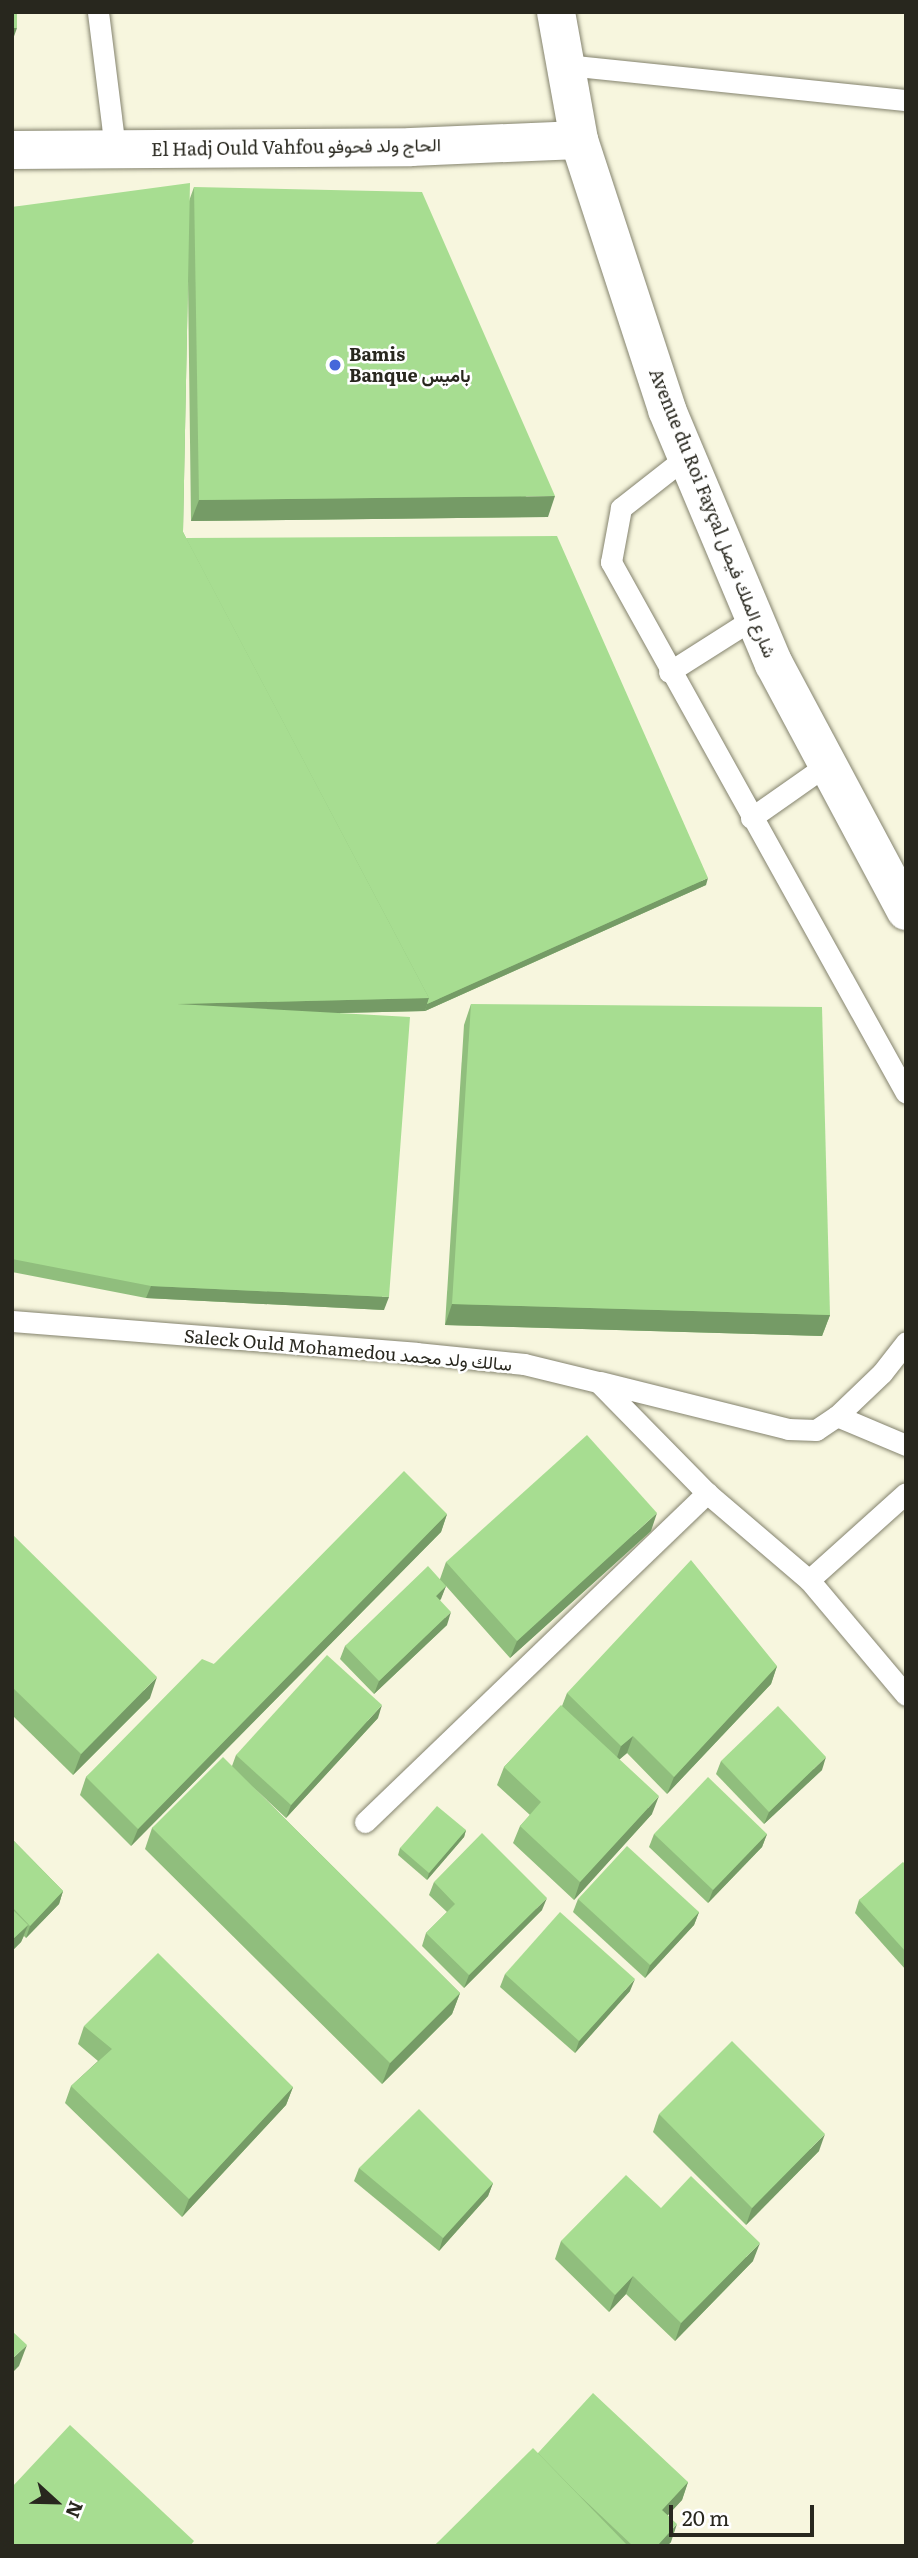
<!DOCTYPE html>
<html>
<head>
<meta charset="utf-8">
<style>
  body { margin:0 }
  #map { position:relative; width:918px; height:2558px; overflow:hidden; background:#f7f6de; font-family:Literata,Vazirmatn,serif }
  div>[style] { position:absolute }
  .roads { filter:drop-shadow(0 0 2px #84836e) drop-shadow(0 0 2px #84836e) }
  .lane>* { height:21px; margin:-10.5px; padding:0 10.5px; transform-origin:10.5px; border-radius:10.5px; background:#fff }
  .street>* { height:38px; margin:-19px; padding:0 19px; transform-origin:19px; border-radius:19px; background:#fff }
  .secondary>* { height:38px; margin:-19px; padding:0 19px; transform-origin:19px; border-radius:19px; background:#fff }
  .wall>* { inset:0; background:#90be7d }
  .shaded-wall>* { inset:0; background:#759b66 }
  .building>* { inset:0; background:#a7dd91 }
  .dots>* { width:19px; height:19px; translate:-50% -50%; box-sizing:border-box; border:4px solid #fff; border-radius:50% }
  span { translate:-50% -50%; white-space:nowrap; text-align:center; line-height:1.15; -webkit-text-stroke:5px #fff; paint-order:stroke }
  .street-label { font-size:18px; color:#28271e }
  .poi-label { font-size:18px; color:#28271e; font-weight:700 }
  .left { translate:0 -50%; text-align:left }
  .frame { position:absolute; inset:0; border:14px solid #28271e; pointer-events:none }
  .north { position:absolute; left:21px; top:2467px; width:70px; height:70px; -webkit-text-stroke:5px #fff; paint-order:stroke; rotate:112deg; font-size:19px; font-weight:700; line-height:28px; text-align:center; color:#28271e }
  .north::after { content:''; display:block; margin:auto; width:24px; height:32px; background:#28271e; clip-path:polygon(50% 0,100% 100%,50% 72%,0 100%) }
  .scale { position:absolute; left:669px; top:2505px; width:145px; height:32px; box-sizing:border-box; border:4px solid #28271e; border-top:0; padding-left:9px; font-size:21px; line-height:24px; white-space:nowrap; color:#28271e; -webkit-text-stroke:5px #fff; paint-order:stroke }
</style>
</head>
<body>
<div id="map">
  <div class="roads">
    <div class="lane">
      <div style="left:98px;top:12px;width:138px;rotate:82.9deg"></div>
      <div style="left:566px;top:65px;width:342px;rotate:5.9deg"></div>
      <div style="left:686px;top:457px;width:83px;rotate:141.9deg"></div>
      <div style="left:621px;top:508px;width:55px;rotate:100.5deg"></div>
      <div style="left:611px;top:562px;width:607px;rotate:60.95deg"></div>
      <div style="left:669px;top:672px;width:101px;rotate:-32.4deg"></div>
      <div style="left:751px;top:818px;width:90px;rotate:-35.1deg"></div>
      <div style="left:12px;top:1321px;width:405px;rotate:4.5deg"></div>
      <div style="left:416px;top:1353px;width:109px;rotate:5.8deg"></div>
      <div style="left:524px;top:1364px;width:76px;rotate:13.7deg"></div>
      <div style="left:598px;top:1382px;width:156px;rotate:45.5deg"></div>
      <div style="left:707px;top:1493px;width:134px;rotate:40.5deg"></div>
      <div style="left:809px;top:1580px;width:150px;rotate:49.9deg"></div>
      <div style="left:600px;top:1382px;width:194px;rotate:14deg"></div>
      <div style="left:788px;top:1429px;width:28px;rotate:2deg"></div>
      <div style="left:816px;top:1430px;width:25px;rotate:-34deg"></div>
      <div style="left:837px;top:1416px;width:62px;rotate:-43.7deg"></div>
      <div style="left:882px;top:1373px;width:39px;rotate:-52deg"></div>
      <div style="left:837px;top:1416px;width:75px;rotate:22.8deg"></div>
      <div style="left:809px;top:1580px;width:130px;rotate:-41.9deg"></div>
      <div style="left:365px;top:1822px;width:475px;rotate:-43.9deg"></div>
    </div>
    <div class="street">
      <div style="left:12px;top:150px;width:399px;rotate:-0.4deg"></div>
      <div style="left:411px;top:147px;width:168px;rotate:-2.4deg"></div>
    </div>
    <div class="secondary">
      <div style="left:556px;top:12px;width:130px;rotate:79.8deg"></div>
      <div style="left:579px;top:140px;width:284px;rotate:71.9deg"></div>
      <div style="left:667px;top:410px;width:276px;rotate:67.2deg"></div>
      <div style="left:774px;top:664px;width:280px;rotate:61.9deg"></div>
    </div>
  </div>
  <div class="wall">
    <div style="clip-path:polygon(194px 187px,548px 517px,191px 521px,188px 280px,183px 532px,186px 538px,706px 885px,425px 1011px,340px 1013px,384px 1310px,146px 1298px,12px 1272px,12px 207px,189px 201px)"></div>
    <div style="clip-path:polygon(471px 1004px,830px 1315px,822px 1336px,445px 1325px,464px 1025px)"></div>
    <div style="clip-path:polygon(447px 1514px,441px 1532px,131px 1846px,80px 1795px,86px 1777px,214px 1664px)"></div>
    <div style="clip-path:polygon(651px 1531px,510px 1658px,446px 1586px,440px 1600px,447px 1625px,374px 1694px,340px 1659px,345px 1646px,440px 1579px,446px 1562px)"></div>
    <div style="clip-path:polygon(12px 1534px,150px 1698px,73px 1775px,12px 1715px)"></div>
    <div style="clip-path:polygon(777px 1666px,771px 1684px,667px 1794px,627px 1753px,619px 1760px,652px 1814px,574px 1900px,513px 1843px,520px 1826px,530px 1815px,497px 1785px,504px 1767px,562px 1706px,567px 1693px)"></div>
    <div style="clip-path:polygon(378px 1718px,286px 1818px,252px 1786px,460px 1993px,452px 2014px,382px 2084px,145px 1849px,152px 1828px,232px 1766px,236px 1755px)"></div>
    <div style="clip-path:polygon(721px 1761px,822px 1770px,764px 1824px,716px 1774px)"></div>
    <div style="clip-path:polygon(466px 1830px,464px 1837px,427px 1880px,398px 1855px,400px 1848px)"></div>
    <div style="clip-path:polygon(654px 1834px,767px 1834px,762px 1847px,708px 1903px,649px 1847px)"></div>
    <div style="clip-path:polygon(12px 1839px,63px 1891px,59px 1904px,26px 1938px,24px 1936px,21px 1942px,12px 1951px)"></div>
    <div style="clip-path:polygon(906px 1865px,906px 1970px,855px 1913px,859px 1900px)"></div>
    <div style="clip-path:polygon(434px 1882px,542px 1910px,464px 1988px,422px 1946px,426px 1933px,447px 1912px,429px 1895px)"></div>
    <div style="clip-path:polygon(578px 1899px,699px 1912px,694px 1925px,645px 1978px,573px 1912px)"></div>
    <div style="clip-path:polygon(505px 1974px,630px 1991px,575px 2053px,500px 1987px)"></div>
    <div style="clip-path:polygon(84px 2026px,293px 2087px,286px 2105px,182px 2217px,65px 2103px,71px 2086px,98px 2061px,78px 2044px)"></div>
    <div style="clip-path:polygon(659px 2114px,819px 2151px,746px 2225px,653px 2132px)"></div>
    <div style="clip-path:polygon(359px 2168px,493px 2183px,488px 2196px,439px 2251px,354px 2181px)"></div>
    <div style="clip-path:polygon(661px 2208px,753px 2261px,675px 2341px,626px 2294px,609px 2312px,555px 2259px,561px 2241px)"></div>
    <div style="clip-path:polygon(538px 2453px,688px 2482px,682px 2500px,668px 2515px,671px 2542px,667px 2546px,434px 2546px)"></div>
  </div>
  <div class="shaded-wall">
    <div style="clip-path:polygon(12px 28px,17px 28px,12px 42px)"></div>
    <div style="clip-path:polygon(555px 496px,548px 517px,191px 521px,199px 500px)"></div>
    <div style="clip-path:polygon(708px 878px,706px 885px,425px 1011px,427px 1004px)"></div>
    <div style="clip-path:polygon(429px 998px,425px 1011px,172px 1017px,177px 1004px)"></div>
    <div style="clip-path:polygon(151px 1286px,389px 1297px,384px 1310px,146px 1298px)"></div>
    <div style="clip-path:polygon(452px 1304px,830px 1315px,822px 1336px,445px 1325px)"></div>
    <div style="clip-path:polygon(657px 1513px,651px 1531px,510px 1658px,517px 1641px)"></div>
    <div style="clip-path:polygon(447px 1514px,441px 1532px,131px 1846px,138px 1829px)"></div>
    <div style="clip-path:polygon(446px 1586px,441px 1599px,431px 1609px,436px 1596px)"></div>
    <div style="clip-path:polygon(451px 1612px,447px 1625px,374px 1694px,379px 1681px)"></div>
    <div style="clip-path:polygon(777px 1666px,771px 1684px,667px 1794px,674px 1777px)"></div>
    <div style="clip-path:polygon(157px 1677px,150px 1698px,73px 1775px,81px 1754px)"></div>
    <div style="clip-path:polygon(382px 1705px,378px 1718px,286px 1818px,291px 1805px)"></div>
    <div style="clip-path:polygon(633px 1736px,627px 1753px,615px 1763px,621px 1746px)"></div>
    <div style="clip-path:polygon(826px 1757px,822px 1770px,764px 1824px,769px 1812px)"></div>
    <div style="clip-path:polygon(659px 1796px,652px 1814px,574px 1900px,580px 1882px)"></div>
    <div style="clip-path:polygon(466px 1830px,464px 1837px,427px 1880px,429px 1873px)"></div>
    <div style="clip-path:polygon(767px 1834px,762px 1847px,708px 1903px,713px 1890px)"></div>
    <div style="clip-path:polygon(63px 1891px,59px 1904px,26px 1938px,30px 1926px)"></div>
    <div style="clip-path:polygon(547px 1898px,542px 1910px,464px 1988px,469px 1975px)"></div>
    <div style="clip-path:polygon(699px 1912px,694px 1925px,645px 1978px,650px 1965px)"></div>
    <div style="clip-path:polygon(28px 1925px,21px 1942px,12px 1951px,12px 1940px)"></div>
    <div style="clip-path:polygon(635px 1979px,630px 1991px,575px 2053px,579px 2041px)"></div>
    <div style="clip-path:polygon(460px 1993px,452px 2014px,382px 2084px,390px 2063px)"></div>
    <div style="clip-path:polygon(293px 2087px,286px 2105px,182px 2217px,189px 2199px)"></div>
    <div style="clip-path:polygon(825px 2134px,819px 2151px,746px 2225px,752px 2208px)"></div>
    <div style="clip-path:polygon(493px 2183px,488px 2196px,439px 2251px,443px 2238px)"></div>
    <div style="clip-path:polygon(760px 2243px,753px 2261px,675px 2341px,681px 2323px)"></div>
    <div style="clip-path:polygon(633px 2276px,626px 2294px,609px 2312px,615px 2295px)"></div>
    <div style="clip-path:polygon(27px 2345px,19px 2366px,12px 2373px,12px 2359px)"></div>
    <div style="clip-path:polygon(688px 2482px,682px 2500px,656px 2528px,662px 2510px)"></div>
    <div style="clip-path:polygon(677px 2524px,671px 2542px,667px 2546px,657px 2546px)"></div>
  </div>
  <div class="building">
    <div style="clip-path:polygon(12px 12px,17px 12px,17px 28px,12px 28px)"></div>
    <div style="clip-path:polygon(190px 183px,183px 532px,429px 998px,177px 1004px,410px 1017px,389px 1297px,151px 1286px,12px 1259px,12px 207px)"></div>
    <div style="clip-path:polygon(194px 187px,422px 192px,555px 496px,199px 500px)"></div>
    <div style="clip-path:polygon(557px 536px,708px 878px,427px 1004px,429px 998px,186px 538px)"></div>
    <div style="clip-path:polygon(471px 1004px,822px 1007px,830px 1315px,452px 1304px)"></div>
    <div style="clip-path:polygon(587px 1435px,657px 1513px,517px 1641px,446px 1562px)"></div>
    <div style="clip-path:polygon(404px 1471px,447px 1514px,138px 1829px,86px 1777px,202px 1659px,214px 1664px)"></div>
    <div style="clip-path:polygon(12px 1534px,157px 1677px,81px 1754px,12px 1687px)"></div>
    <div style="clip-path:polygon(691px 1560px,777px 1666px,674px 1777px,633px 1736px,621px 1746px,567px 1693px)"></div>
    <div style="clip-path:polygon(428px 1566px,446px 1586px,436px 1596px,451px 1612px,379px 1681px,345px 1646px)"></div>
    <div style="clip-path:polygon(327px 1655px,382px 1705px,291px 1805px,236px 1755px)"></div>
    <div style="clip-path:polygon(561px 1705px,659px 1796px,580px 1882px,520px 1826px,541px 1802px,504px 1767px)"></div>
    <div style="clip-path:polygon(778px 1706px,826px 1757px,769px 1812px,721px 1761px)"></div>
    <div style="clip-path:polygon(223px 1757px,460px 1993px,390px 2063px,152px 1828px)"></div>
    <div style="clip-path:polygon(708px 1777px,767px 1834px,713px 1890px,654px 1834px)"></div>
    <div style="clip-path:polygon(437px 1806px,466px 1830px,429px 1873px,400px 1848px)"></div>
    <div style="clip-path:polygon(482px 1833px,547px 1898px,469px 1975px,426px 1933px,455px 1904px,434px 1882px)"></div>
    <div style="clip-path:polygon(12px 1839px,63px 1891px,30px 1926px,12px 1907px)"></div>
    <div style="clip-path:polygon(627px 1846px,699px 1912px,650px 1965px,578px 1899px)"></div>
    <div style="clip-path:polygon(903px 1862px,906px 1865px,906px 1952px,859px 1900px)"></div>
    <div style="clip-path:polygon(12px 1909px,28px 1925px,12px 1940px)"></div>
    <div style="clip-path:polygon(560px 1912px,635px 1979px,579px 2041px,505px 1974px)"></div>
    <div style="clip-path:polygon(158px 1953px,293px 2087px,189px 2199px,71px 2086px,112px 2049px,84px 2026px)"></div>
    <div style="clip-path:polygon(732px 2041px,825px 2134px,752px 2208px,659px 2114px)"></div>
    <div style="clip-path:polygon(419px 2109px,493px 2183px,443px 2238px,359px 2168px)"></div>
    <div style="clip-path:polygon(626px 2175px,661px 2208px,691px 2176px,760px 2243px,681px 2323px,633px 2276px,615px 2295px,561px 2241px)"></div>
    <div style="clip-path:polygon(12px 2331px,27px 2345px,12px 2359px)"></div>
    <div style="clip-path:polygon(593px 2393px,688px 2482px,662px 2510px,677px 2524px,657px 2546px,633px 2546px,578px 2494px,538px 2453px)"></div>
    <div style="clip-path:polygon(70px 2425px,194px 2541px,190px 2546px,12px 2546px,12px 2487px)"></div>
    <div style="clip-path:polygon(533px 2448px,628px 2546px,434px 2546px)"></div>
  </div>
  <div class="dots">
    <div style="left:335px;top:365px;background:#4567da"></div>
  </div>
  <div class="street-label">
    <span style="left:296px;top:147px;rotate:-1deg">El Hadj Ould Vahfou الحاج ولد فحوفو</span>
    <span style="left:713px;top:513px;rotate:68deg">Avenue du Roi Fayçal شارع الملك فيصل</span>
    <span style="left:348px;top:1350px;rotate:5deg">Saleck Ould Mohamedou سالك ولد محمد</span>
  </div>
  <div class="poi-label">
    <span class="left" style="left:349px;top:365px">Bamis<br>Banque باميس</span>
  </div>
  <div class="frame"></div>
  <div class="north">N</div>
  <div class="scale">20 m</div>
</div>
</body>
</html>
